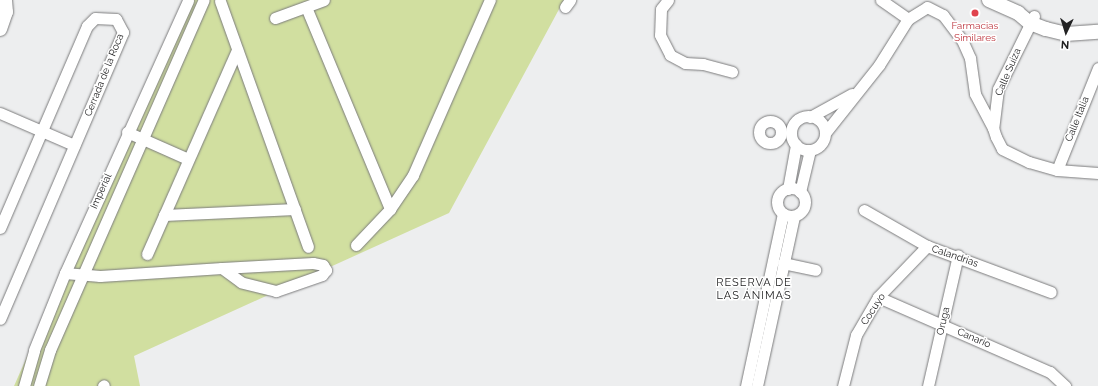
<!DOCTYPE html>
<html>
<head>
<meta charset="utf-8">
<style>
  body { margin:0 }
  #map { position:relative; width:1098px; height:386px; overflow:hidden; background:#edeeef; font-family:Raleway,sans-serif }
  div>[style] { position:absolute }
  .green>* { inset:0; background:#d1dfa0 }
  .roads { filter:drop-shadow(0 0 1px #7b7b7c) drop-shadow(0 0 1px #7b7b7c) }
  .minor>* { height:11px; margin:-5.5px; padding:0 5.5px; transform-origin:5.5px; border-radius:5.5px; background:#fff }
  .minor>.ring { margin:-5.5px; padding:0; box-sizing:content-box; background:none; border:11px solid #fff; border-radius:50% }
  .major>* { height:14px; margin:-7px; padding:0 7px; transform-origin:7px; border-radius:7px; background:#fff }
  .dots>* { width:11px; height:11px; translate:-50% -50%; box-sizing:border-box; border:2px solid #fff; border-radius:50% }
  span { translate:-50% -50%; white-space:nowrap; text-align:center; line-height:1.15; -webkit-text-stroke:3px #fff; paint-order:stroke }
  .health-label { font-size:10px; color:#be3a42 }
  .street-label { font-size:10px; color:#222223 }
  .neighbourhood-label { font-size:11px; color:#222223; letter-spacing:1px }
  .north { position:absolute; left:1046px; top:12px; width:40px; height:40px; -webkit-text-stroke:3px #fff; paint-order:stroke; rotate:184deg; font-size:11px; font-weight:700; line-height:16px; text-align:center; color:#222223 }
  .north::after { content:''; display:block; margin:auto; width:14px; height:18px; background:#222223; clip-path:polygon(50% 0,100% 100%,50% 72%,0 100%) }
</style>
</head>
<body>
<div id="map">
  <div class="green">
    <div style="clip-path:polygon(185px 0,564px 0,449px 213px,134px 356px,140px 386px,14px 386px)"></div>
  </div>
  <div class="roads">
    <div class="minor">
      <div style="left:668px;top:0;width:11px;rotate:128deg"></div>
      <div style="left:661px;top:9px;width:26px;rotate:92deg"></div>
      <div style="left:660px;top:35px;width:22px;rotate:63deg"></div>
      <div style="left:670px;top:55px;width:17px;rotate:28deg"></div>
      <div style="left:685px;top:63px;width:18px;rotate:3deg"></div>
      <div style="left:703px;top:64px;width:30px;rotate:15deg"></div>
      <div style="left:881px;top:0;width:33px;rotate:35deg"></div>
      <div style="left:220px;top:1px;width:261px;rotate:70.3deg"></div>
      <div style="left:306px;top:7px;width:219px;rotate:67.4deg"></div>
      <div style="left:565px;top:7px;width:9px;rotate:-54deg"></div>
      <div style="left:1034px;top:16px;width:81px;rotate:116.3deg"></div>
      <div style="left:998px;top:89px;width:39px;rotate:97deg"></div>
      <div style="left:993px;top:128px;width:9px;rotate:72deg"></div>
      <div style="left:996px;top:137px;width:13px;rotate:63deg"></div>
      <div style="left:1002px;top:149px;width:30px;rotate:26deg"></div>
      <div style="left:1029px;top:162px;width:29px;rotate:16deg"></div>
      <div style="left:1057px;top:170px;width:41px;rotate:4.2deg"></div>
      <div style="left:275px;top:18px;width:52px;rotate:-20.2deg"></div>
      <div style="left:0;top:113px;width:81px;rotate:23.4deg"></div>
      <div class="ring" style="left:791px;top:116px;width:23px;height:23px"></div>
      <div style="left:810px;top:117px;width:48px;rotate:-28.7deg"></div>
      <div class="ring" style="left:759px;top:121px;width:11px;height:11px"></div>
      <div style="left:127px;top:132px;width:67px;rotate:23.9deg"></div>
      <div style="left:825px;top:133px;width:87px;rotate:-51.5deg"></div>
      <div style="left:879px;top:65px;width:54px;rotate:-57.8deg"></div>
      <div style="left:908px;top:19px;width:22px;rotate:-32deg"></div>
      <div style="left:927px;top:7px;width:18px;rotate:27deg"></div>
      <div style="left:943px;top:15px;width:31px;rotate:53deg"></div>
      <div style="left:962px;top:40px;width:20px;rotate:66deg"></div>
      <div style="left:970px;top:58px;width:36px;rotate:82deg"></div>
      <div style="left:975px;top:94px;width:38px;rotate:62deg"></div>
      <div style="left:1057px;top:170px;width:110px;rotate:-68.1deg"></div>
      <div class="ring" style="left:777px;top:188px;width:17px;height:17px"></div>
      <div style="left:788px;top:189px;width:45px;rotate:-79.7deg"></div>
      <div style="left:800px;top:192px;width:43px;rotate:-76.6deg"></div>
      <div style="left:864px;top:210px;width:73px;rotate:29.7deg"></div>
      <div style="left:927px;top:246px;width:132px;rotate:20.4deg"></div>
      <div style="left:164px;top:215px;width:131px;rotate:-2.6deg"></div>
      <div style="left:0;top:228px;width:220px;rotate:-66.7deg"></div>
      <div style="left:87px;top:26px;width:11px;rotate:-45deg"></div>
      <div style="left:95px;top:18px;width:21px;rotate:3deg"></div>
      <div style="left:116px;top:19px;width:15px;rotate:62deg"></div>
      <div style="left:123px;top:32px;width:312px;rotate:113.2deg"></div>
      <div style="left:356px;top:245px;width:50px;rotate:-46.6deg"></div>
      <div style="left:390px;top:209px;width:41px;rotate:-55.9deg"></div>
      <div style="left:413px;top:175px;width:191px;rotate:-66.3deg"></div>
      <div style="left:147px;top:254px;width:223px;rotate:-66.2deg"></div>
      <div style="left:783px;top:263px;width:33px;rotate:12deg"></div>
      <div style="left:65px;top:273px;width:35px;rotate:5deg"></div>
      <div style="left:100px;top:276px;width:122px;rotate:-3.8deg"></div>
      <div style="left:222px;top:268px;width:91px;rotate:-3.1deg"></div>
      <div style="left:313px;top:263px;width:10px;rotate:11deg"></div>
      <div style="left:323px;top:265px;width:6px;rotate:59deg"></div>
      <div style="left:326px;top:270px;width:6px;rotate:129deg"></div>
      <div style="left:322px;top:275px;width:49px;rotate:160.8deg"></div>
      <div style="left:276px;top:291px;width:36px;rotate:-166deg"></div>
      <div style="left:241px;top:282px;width:24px;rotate:-144deg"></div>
      <div style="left:878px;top:297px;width:188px;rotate:23.6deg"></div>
      <div style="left:1050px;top:372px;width:21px;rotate:43deg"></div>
      <div style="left:24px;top:386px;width:37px;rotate:-74deg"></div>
      <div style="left:34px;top:350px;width:83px;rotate:-68.1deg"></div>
      <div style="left:65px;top:273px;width:299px;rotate:-65.7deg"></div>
      <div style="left:39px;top:386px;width:38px;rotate:-73deg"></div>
      <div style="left:50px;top:350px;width:382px;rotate:-66.3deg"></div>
      <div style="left:103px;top:386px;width:1px;rotate:-45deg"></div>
      <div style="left:746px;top:386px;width:176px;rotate:-77.9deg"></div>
      <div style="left:757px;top:386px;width:174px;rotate:-77.7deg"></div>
      <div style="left:843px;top:386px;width:53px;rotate:-75.7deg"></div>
      <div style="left:856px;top:335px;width:44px;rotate:-59.9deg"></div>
      <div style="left:878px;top:297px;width:71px;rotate:-46.1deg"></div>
      <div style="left:928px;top:386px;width:134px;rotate:-77.1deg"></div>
    </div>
    <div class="major">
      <div style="left:989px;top:0;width:32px;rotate:24deg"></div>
      <div style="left:1018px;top:13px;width:16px;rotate:40deg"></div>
      <div style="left:1030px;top:23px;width:17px;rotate:21deg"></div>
      <div style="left:1046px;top:29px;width:21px;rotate:14deg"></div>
      <div style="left:1066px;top:34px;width:32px;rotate:-4deg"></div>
      <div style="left:0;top:29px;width:18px;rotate:-71deg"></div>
      <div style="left:6px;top:12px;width:12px;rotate:-95deg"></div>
    </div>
  </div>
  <div class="dots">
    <div style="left:975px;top:13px;background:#e0444e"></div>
  </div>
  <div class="health-label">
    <span style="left:975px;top:31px">Farmacias<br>Similares</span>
  </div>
  <div class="street-label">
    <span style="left:1008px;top:72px;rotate:-67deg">Calle Suiza</span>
    <span style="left:104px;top:75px;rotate:-68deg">Cerrada de la Roca</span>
    <span style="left:1077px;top:119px;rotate:-68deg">Calle Italia</span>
    <span style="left:101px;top:191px;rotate:-66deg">Imperial</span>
    <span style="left:955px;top:256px;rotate:19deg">Calandrias</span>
    <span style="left:873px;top:309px;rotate:-57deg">Cocuyo</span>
    <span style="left:943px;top:321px;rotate:-77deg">Oruga</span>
    <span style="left:974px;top:338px;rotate:23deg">Canario</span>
  </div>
  <div class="neighbourhood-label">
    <span style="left:754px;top:290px">RESERVA DE<br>LAS ÁNIMAS</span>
  </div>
  <div class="north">N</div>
</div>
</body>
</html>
